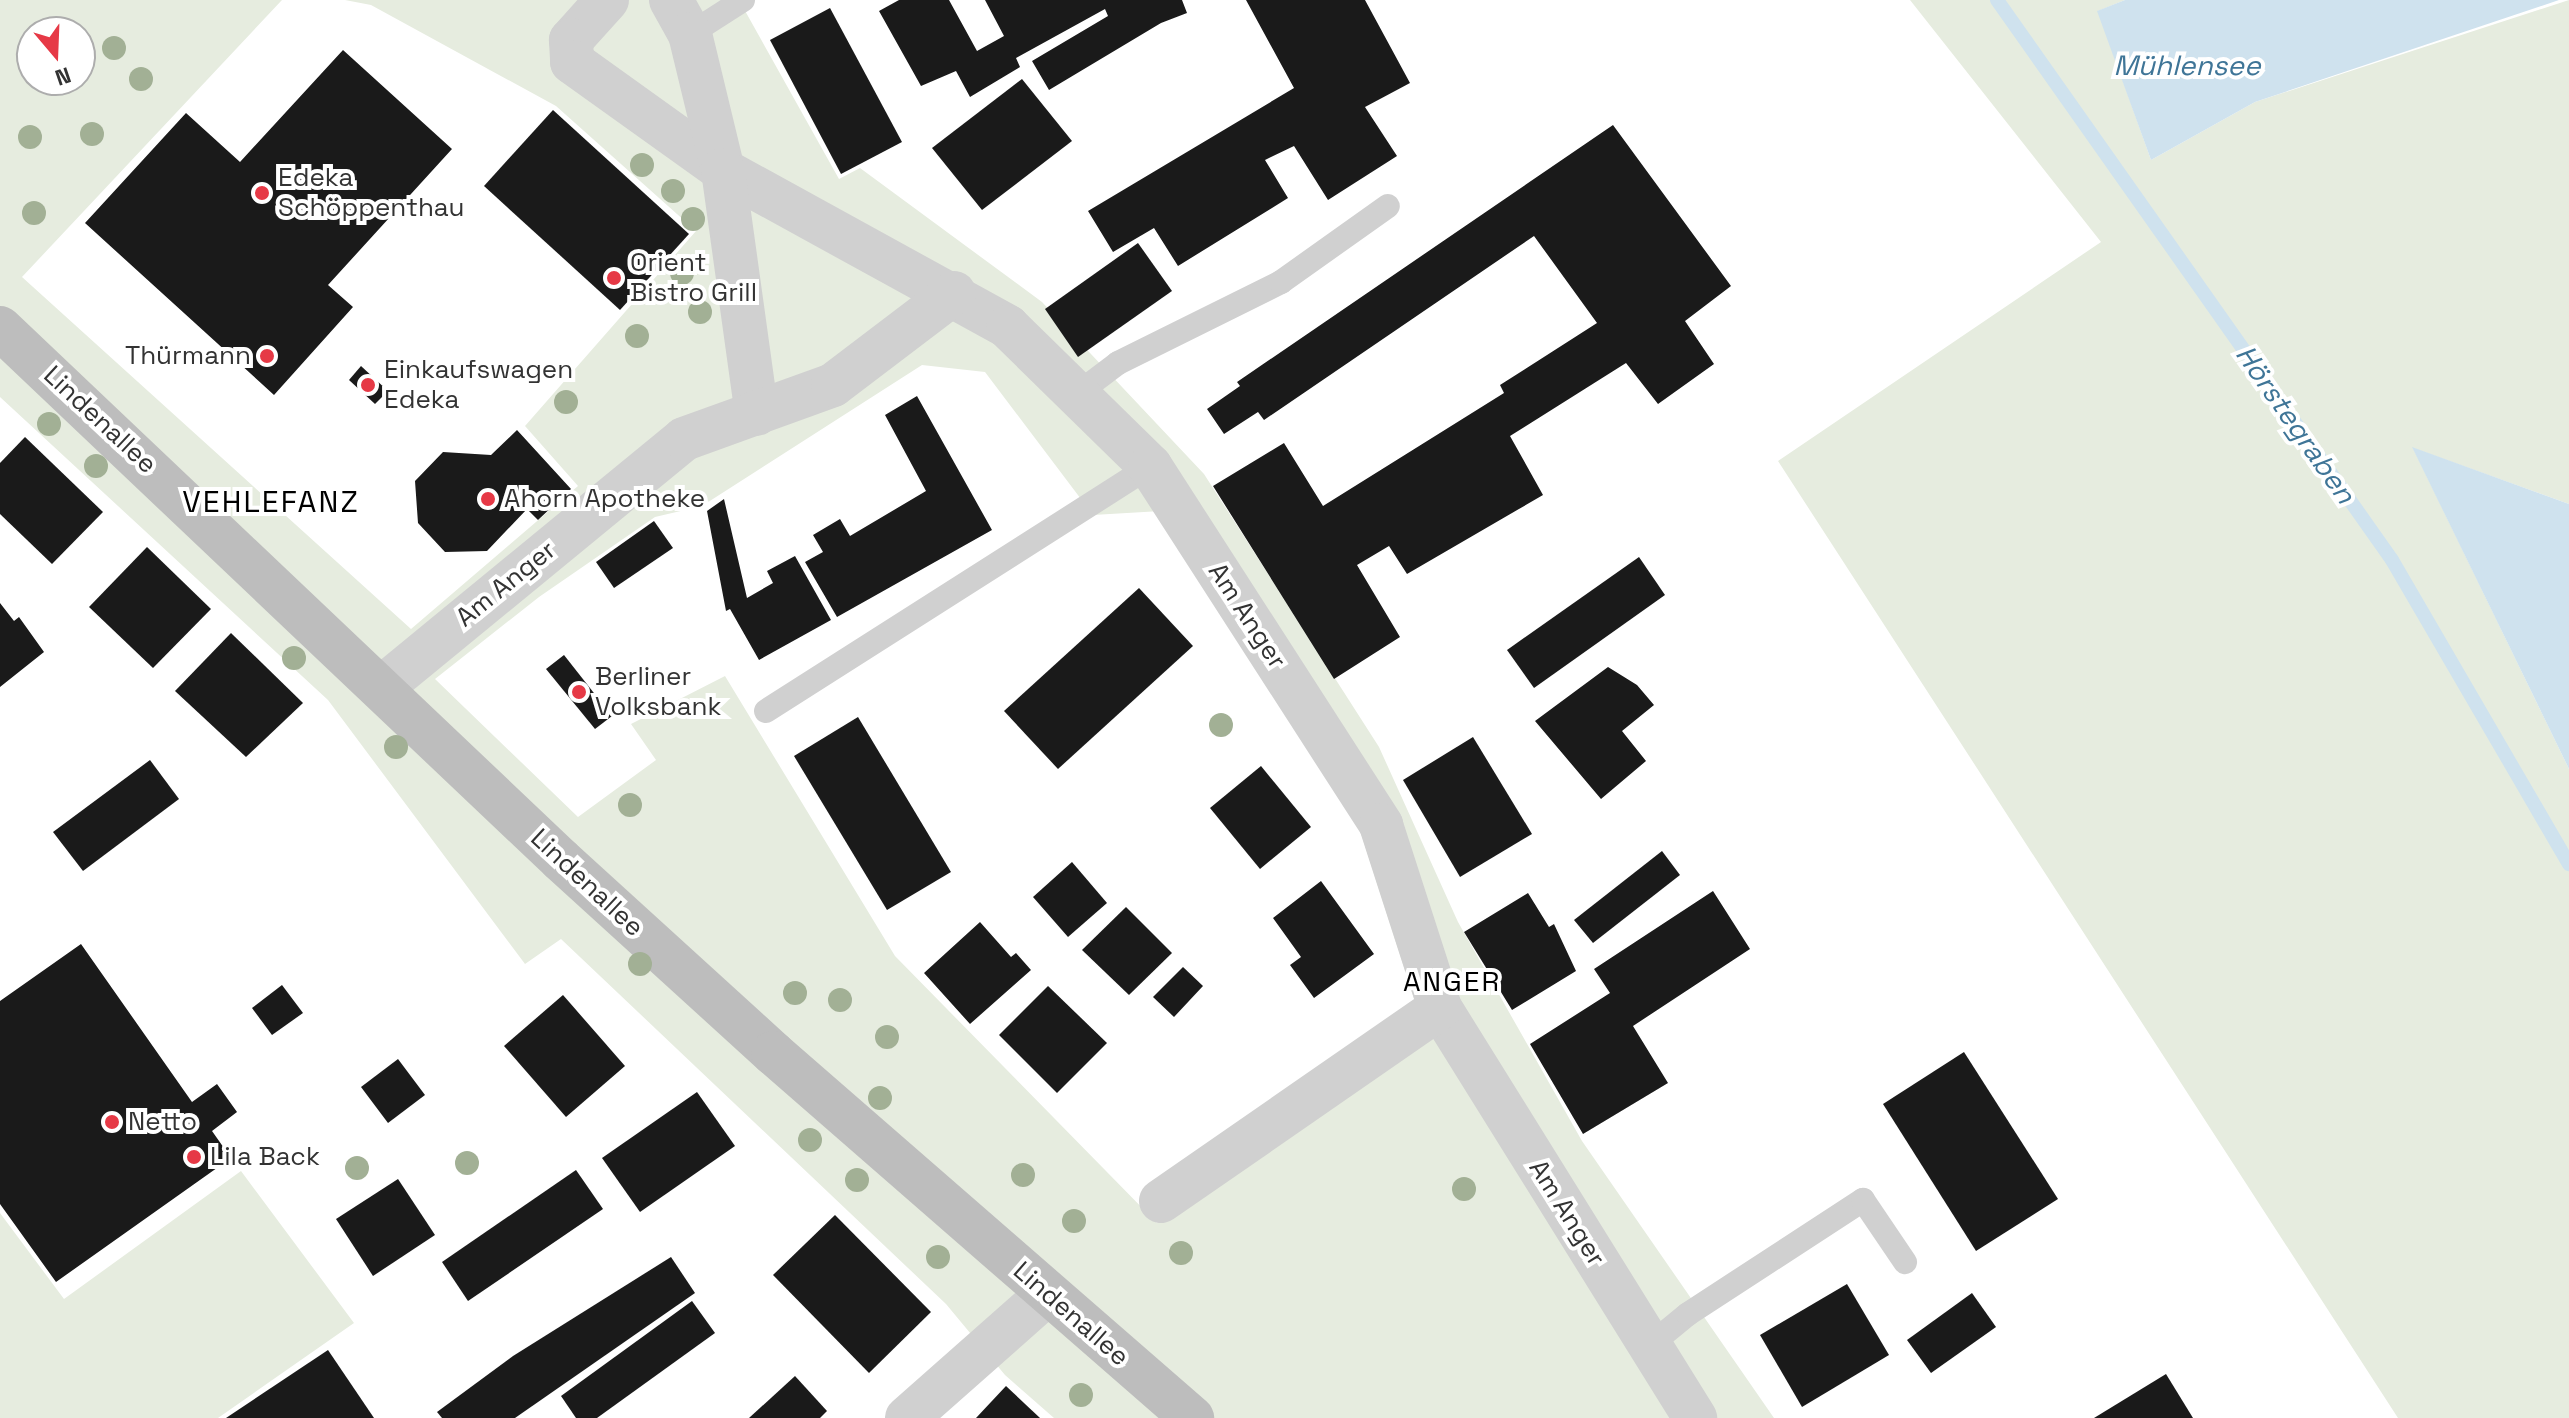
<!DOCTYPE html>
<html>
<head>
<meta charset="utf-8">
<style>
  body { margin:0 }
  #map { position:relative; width:2569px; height:1418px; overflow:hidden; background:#fff; font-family:"Space Grotesk",sans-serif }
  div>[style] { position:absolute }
  .green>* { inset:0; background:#e6ecdf }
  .water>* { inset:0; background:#cfe2ee }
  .stream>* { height:14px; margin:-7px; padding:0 7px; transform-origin:7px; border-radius:7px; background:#cfe2ee }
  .building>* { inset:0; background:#1a1a1a }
  .service>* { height:24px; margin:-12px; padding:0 12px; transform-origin:12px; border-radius:12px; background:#d0d0d0 }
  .minor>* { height:44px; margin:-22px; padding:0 22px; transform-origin:22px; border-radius:22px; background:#d0d0d0 }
  .tertiary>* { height:44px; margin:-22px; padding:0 22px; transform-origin:22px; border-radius:22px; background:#d0d0d0 }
  .secondary>* { height:44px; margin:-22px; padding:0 22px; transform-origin:22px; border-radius:22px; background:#bdbdbd }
  .trees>* { width:24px; height:24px; margin:-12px; border-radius:50%; background:#a2b095 }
  .dots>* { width:22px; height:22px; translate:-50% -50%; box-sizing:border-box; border:4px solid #fff; border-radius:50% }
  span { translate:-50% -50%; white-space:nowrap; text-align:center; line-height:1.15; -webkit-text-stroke:8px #fff; paint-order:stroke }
  .poi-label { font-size:26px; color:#333 }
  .left { translate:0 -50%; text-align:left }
  .right { translate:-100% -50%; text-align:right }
  .street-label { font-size:26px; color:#333 }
  .water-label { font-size:28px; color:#3f7597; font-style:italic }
  .neighbourhood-label { font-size:28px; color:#000; letter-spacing:2px }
  .quarter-label { font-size:30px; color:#000; letter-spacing:2px }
  .north { position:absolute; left:16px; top:16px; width:80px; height:80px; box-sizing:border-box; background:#fff; border:2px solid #adadad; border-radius:50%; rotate:161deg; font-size:22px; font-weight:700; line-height:32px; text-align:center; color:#333 }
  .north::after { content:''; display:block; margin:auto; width:28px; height:36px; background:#e63946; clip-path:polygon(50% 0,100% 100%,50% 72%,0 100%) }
</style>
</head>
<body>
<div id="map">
  <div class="green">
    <div style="clip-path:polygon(evenodd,0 0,282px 0,22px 277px,411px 629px,578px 486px,525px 426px,696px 231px,556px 106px,371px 5px,345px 0,739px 0,839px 179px,860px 168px,1042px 302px,1204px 474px,1379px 747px,1458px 922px,1582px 1141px,1774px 1418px,1054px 1418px,1005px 1375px,946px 1304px,561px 939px,525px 964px,328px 700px,0 397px,0 0,32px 32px,80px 32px,80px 80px,32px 80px,32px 32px,0 0,922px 365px,985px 372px,1093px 515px,1161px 511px,1357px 821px,1427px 1039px,1157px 1223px,895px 956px,725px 676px,631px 724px,656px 760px,578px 817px,435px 679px,539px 597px,655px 517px,702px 506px,922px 365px)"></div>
    <div style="clip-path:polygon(1910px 0,2125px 0,2098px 11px,2151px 160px,2255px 102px,2569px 0,2569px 504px,2413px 448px,2569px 769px,2569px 1418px,2398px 1418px,1778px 461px,2101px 242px)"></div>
    <div style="clip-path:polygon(241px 1171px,354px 1323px,218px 1418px,0 1418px,0 1213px,64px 1299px)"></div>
  </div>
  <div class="water">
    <div style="clip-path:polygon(2125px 0,2559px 0,2255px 102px,2151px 160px,2097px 11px)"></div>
    <div style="clip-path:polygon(2412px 447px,2569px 504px,2569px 769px)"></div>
  </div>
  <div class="stream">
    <div style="left:1997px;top:0;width:685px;rotate:54.8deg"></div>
    <div style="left:2392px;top:560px;width:352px;rotate:59.8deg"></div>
  </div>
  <div class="building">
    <div style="clip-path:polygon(899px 0,949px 0,977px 51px,1004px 36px,985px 0,1182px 0,1187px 13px,1161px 23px,1049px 90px,1032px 61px,1108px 16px,1105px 9px,1016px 58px,1020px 67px,970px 97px,956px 71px,921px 86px,879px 11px)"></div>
    <div style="clip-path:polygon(1246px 0,1365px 0,1410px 83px,1365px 107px,1397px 156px,1328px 200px,1294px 146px,1265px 160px,1288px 198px,1178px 266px,1154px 228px,1113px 252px,1088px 211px,1294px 88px)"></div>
    <div style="clip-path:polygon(830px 8px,902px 142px,841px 174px,770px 40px)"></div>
    <div style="clip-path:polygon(343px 50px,452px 149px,328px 285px,353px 307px,274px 395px,85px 223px,186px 113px,240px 162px)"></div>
    <div style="clip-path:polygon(1022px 79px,1072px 141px,982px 210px,932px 148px)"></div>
    <div style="clip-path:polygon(553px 110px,689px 234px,620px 310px,484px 186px)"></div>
    <div style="clip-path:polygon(1613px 125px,1731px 286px,1685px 321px,1714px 364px,1658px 404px,1626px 363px,1510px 436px,1543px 495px,1407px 574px,1389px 546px,1357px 565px,1400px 637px,1334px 679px,1213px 486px,1284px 443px,1323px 506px,1504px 393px,1500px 385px,1597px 323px,1534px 236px,1264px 420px,1258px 412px,1224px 434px,1207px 409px,1240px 386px,1237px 382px)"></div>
    <div style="clip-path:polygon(1138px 243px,1172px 291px,1078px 357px,1045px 309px)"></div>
    <div style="clip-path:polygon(361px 366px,388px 391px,375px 404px,349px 380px)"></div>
    <div style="clip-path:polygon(917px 396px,992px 530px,837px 617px,805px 562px,823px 552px,813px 535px,840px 519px,850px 536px,926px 491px,885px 415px)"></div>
    <div style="clip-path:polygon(517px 430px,571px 489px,538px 520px,527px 509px,487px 551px,445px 552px,418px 523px,415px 481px,443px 452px,491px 455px)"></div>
    <div style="clip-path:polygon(25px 437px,103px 512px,52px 564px,0 514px,0 463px)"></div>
    <div style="clip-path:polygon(724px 499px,747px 598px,773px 583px,767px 571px,795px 556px,831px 620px,759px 660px,730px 609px,726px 611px,707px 511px)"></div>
    <div style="clip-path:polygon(654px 521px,673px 548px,614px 588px,596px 562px)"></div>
    <div style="clip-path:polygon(147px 547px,211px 609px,153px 668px,89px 607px)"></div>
    <div style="clip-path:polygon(1639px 557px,1665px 595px,1534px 688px,1507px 650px)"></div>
    <div style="clip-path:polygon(1139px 588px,1193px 646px,1058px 769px,1004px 711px)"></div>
    <div style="clip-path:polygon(0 603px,14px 621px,19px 617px,44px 652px,0 687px)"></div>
    <div style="clip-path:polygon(231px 633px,303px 703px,246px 757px,175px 691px)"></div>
    <div style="clip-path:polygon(564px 655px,612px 716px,595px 729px,546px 669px)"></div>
    <div style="clip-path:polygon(1608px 667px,1637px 685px,1654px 705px,1622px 731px,1646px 761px,1601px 799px,1535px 721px)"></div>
    <div style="clip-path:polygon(858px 717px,951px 872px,887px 910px,794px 756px)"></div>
    <div style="clip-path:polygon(1473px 737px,1532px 834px,1460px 877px,1403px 780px)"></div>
    <div style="clip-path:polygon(150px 760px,179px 799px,83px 871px,53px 832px)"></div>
    <div style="clip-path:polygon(1261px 766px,1311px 827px,1260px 869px,1210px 808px)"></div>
    <div style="clip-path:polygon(1662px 851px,1680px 875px,1593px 943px,1574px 920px)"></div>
    <div style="clip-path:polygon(1072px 862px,1107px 903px,1068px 937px,1033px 897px)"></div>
    <div style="clip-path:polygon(1321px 881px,1374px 954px,1314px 998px,1290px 965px,1301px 957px,1273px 918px)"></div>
    <div style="clip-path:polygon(1713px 891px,1750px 949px,1633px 1026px,1668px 1083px,1583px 1134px,1530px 1044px,1610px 993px,1594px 969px)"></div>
    <div style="clip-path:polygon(1528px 893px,1549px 927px,1554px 924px,1576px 971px,1512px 1010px,1464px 932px)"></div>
    <div style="clip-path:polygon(1126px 907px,1172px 953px,1129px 995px,1082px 950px)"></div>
    <div style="clip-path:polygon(980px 922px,1011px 957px,1016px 953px,1031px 970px,970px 1024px,924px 973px)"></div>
    <div style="clip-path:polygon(81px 944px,192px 1102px,217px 1084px,237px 1112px,212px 1131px,231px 1158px,56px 1282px,0 1204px,0 1001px)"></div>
    <div style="clip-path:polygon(1183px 967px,1203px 986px,1174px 1017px,1153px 997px)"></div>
    <div style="clip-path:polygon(282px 985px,303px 1013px,272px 1035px,252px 1008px)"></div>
    <div style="clip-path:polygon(1048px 986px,1107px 1043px,1057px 1093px,999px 1035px)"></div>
    <div style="clip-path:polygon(563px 995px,625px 1066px,566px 1117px,504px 1046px)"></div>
    <div style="clip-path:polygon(1964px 1052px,2058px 1199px,1976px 1251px,1883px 1104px)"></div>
    <div style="clip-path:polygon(398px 1059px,425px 1095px,388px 1123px,361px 1087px)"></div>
    <div style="clip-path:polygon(697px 1092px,735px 1146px,640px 1212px,602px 1158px)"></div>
    <div style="clip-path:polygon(576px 1170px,603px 1209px,468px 1301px,442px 1262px)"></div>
    <div style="clip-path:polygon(398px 1179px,435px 1235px,373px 1276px,336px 1219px)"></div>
    <div style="clip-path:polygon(835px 1215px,931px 1312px,869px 1373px,773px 1275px)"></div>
    <div style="clip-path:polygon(671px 1257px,695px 1293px,515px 1418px,442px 1418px,437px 1412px,513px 1356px)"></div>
    <div style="clip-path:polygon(1847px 1284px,1889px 1355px,1802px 1407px,1760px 1335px)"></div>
    <div style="clip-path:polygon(1972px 1293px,1996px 1327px,1931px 1373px,1907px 1340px)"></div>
    <div style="clip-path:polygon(692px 1301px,715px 1333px,597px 1418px,576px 1418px,561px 1396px)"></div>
    <div style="clip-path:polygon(328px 1350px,374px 1418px,226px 1418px)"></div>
    <div style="clip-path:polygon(2166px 1374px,2193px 1418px,2094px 1418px)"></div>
    <div style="clip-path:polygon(795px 1376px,827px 1411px,820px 1418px,749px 1418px)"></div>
    <div style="clip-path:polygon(1006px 1386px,1040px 1418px,976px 1418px)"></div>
  </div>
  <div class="service">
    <div style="left:690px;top:34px;width:63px;rotate:-32.7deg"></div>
    <div style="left:1077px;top:394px;width:51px;rotate:-37.1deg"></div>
    <div style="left:1118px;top:363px;width:182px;rotate:-26.4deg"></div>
    <div style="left:1281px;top:282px;width:131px;rotate:-35.4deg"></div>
    <div style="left:766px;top:711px;width:456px;rotate:-32.5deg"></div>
    <div style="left:1649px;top:1346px;width:50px;rotate:-39.4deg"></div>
    <div style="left:1688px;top:1314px;width:209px;rotate:-33.1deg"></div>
    <div style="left:1863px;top:1200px;width:75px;rotate:55.9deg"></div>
  </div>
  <div class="minor">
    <div style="left:607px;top:0;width:54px;rotate:132deg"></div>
    <div style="left:571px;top:40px;width:22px;rotate:87deg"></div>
    <div style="left:572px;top:62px;width:186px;rotate:35.6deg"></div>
    <div style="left:723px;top:170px;width:325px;rotate:28.8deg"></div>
    <div style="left:1008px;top:327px;width:199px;rotate:44.4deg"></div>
    <div style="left:1150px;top:466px;width:427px;rotate:57.2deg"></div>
    <div style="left:1381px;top:825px;width:192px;rotate:72.1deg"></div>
    <div style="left:1440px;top:1008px;width:483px;rotate:58.1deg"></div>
    <div style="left:671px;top:0;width:39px;rotate:61deg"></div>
    <div style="left:690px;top:34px;width:140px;rotate:76.4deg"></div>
    <div style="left:723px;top:170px;width:246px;rotate:82.1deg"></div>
    <div style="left:381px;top:688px;width:392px;rotate:-39.4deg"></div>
    <div style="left:684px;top:439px;width:158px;rotate:-19.9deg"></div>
    <div style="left:833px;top:385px;width:152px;rotate:-37.2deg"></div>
    <div style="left:1161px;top:1201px;width:339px;rotate:-34.7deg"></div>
  </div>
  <div class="tertiary">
    <div style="left:907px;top:1418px;width:187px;rotate:-41.5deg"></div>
  </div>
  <div class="secondary">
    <div style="left:0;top:328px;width:773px;rotate:43.48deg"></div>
    <div style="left:561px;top:860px;width:287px;rotate:42.3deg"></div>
    <div style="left:773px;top:1053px;width:556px;rotate:41.06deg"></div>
  </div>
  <div class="trees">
    <div style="left:114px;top:48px"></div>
    <div style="left:141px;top:79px"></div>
    <div style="left:92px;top:134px"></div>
    <div style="left:30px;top:137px"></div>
    <div style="left:642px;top:165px"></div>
    <div style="left:673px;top:191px"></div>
    <div style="left:34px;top:213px"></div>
    <div style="left:693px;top:219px"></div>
    <div style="left:682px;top:273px"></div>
    <div style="left:700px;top:312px"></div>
    <div style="left:637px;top:336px"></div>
    <div style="left:566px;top:402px"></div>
    <div style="left:49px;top:424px"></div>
    <div style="left:96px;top:466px"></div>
    <div style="left:294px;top:658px"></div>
    <div style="left:1221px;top:725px"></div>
    <div style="left:396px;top:747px"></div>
    <div style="left:630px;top:805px"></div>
    <div style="left:640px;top:964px"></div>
    <div style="left:795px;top:993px"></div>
    <div style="left:840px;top:1000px"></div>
    <div style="left:887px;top:1037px"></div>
    <div style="left:880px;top:1098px"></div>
    <div style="left:810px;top:1140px"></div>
    <div style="left:467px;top:1163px"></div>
    <div style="left:357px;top:1168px"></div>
    <div style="left:1023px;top:1175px"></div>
    <div style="left:857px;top:1180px"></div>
    <div style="left:1464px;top:1189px"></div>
    <div style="left:1074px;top:1221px"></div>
    <div style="left:1181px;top:1253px"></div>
    <div style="left:938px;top:1257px"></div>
    <div style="left:1081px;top:1395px"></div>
  </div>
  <div class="dots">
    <div style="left:262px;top:193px;background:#e63946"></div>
    <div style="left:614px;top:278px;background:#e63946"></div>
    <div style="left:267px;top:356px;background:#e63946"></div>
    <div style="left:368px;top:385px;background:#e63946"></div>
    <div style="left:488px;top:499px;background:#e63946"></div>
    <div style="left:579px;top:692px;background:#e63946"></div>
    <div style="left:112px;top:1122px;background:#e63946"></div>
    <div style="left:194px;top:1157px;background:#e63946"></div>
  </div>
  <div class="poi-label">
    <span class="left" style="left:278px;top:193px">Edeka<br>Schöppenthau</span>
    <span class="left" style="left:630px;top:278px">Orient<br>Bistro Grill</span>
    <span class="right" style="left:251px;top:356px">Thürmann</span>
    <span class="left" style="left:384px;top:385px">Einkaufswagen<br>Edeka</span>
    <span class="left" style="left:504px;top:499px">Ahorn Apotheke</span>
    <span class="left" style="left:595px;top:692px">Berliner<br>Volksbank</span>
    <span class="left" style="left:128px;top:1122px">Netto</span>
    <span class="left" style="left:210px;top:1157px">Lila Back</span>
  </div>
  <div class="street-label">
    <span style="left:100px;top:420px;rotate:43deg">Lindenallee</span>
    <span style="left:506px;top:584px;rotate:-39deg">Am Anger</span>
    <span style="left:1247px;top:616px;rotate:57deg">Am Anger</span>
    <span style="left:587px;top:883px;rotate:43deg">Lindenallee</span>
    <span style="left:1567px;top:1213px;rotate:58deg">Am Anger</span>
    <span style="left:1071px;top:1314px;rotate:41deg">Lindenallee</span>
  </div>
  <div class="water-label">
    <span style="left:2187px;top:65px">Mühlensee</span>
    <span style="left:2296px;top:424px;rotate:55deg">Hörstegraben</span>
  </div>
  <div class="neighbourhood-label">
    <span style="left:1452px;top:981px">ANGER</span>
  </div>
  <div class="quarter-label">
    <span style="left:271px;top:502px">VEHLEFANZ</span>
  </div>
  <div class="north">N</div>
</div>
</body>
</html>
